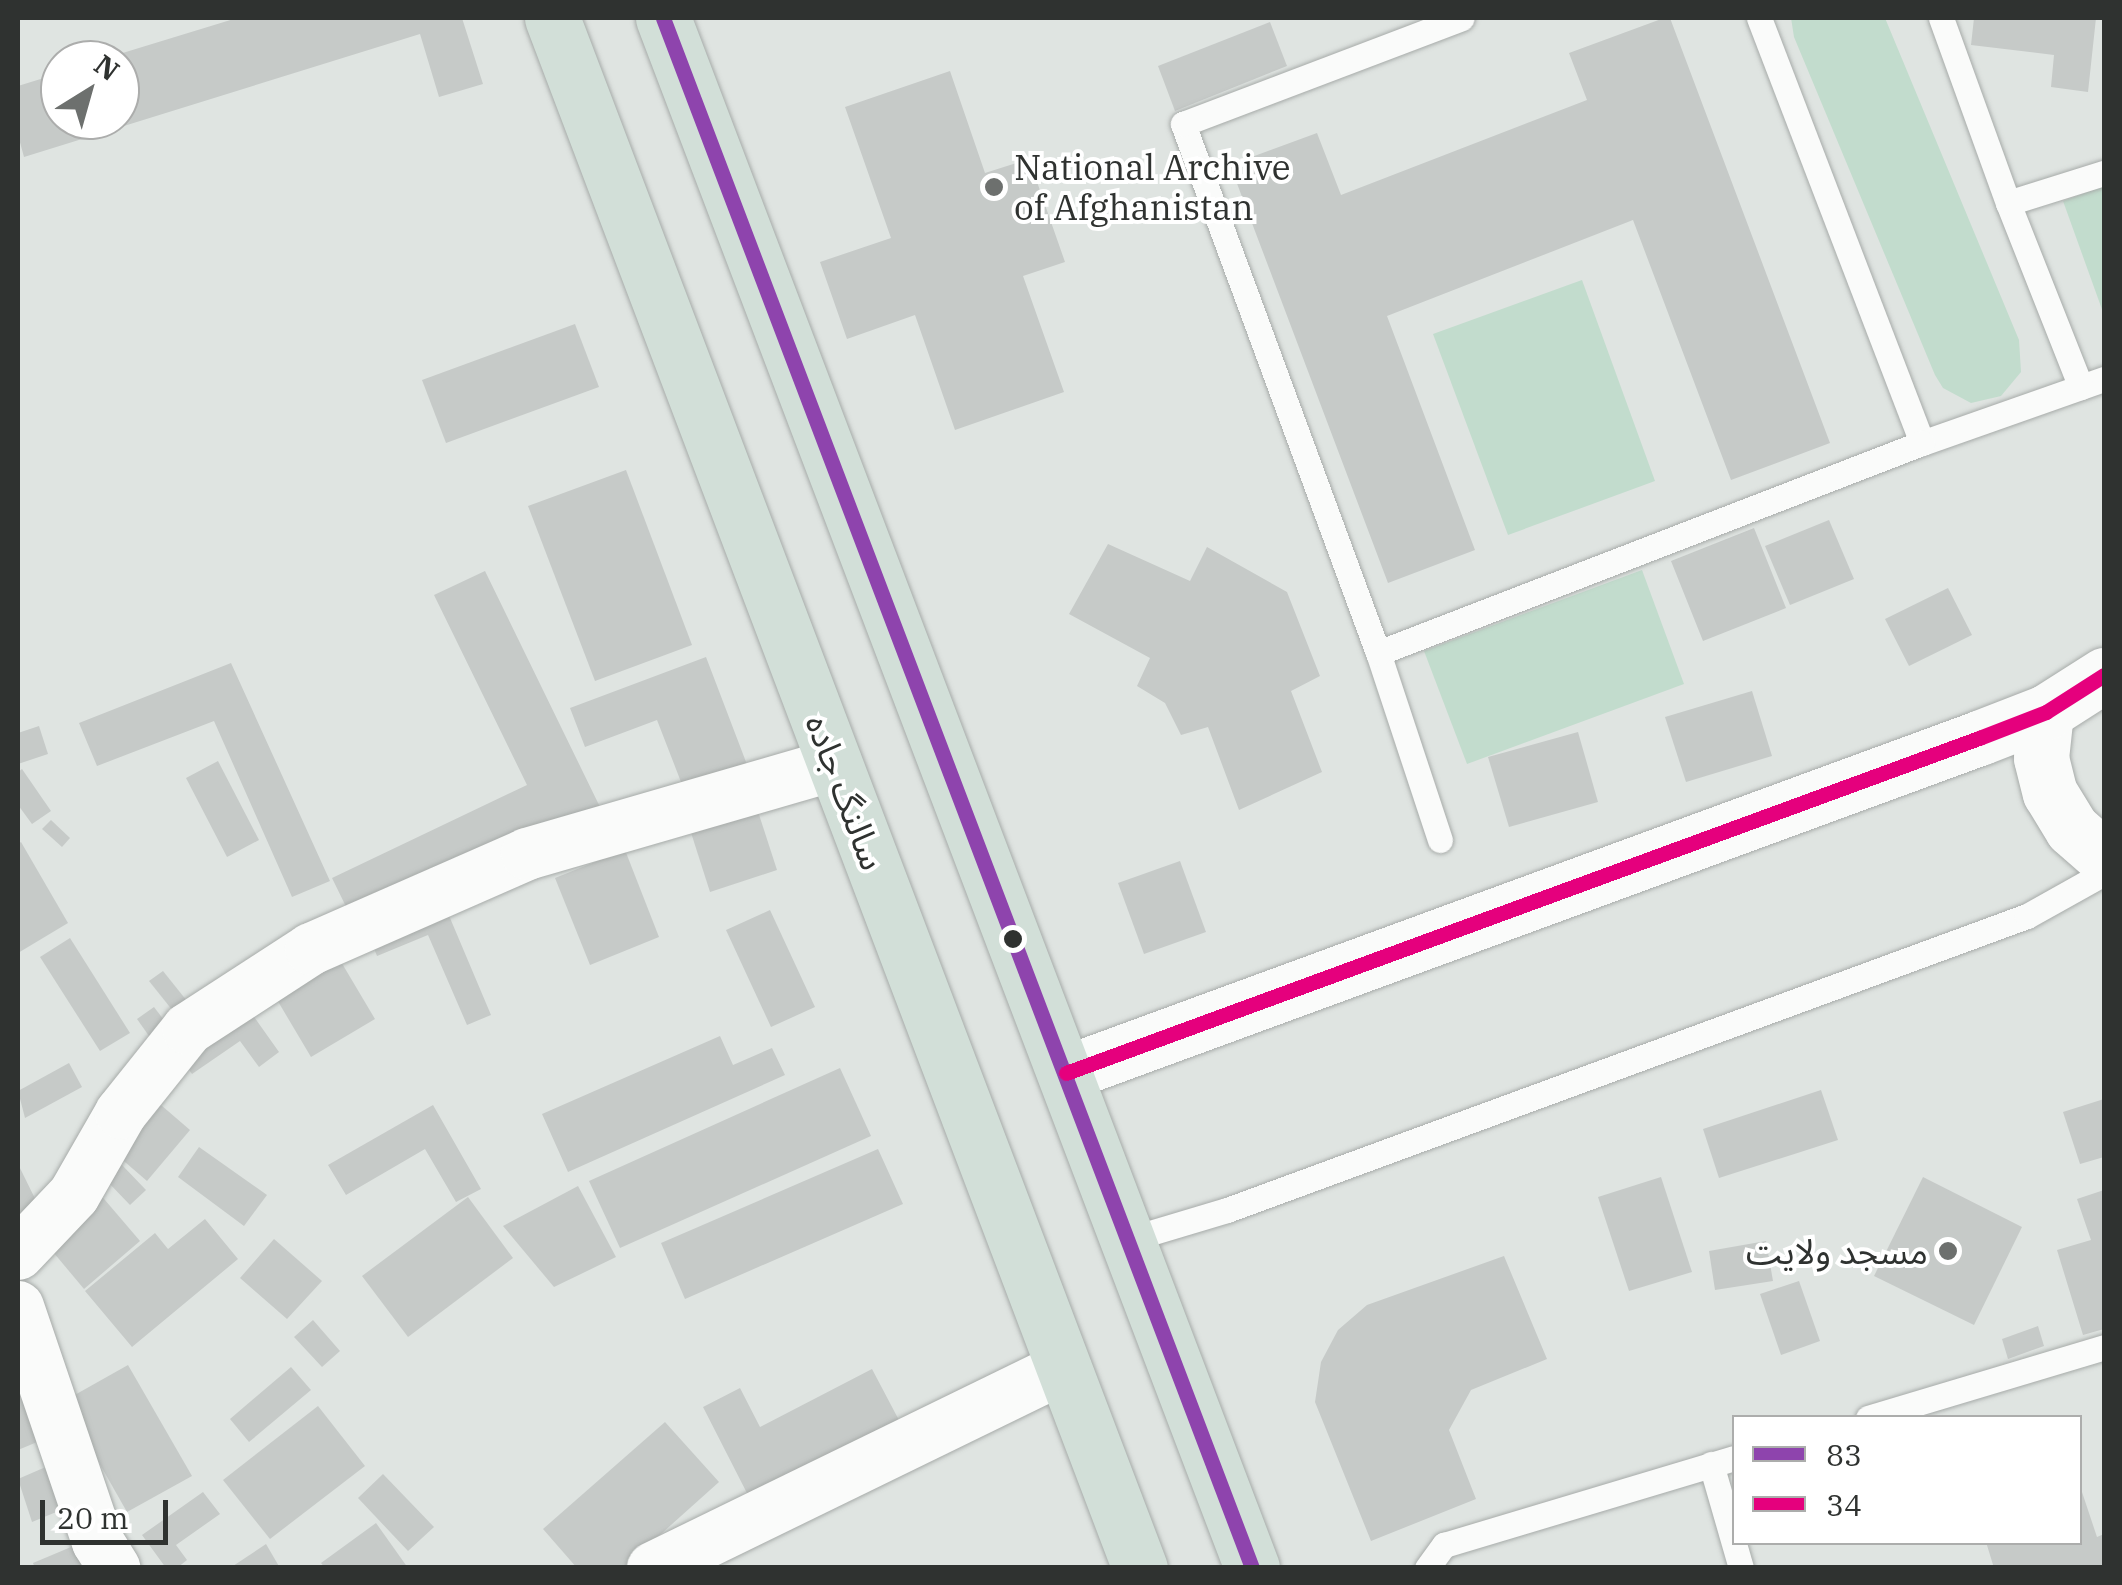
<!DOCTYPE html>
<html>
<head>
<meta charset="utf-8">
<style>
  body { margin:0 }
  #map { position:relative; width:2122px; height:1585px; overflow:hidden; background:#dfe4e1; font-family:"IBM Plex Serif","Noto Sans Arabic",serif }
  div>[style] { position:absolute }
  .green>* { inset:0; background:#c2dccd }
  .building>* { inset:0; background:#c6cac8 }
  .roads { filter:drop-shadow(0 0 2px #a7aba9) drop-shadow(0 0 2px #a7aba9) }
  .lane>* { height:25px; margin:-12.5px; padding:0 12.5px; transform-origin:12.5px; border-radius:12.5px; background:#fafbfa }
  .street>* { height:52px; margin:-26px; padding:0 26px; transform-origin:26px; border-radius:26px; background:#fafbfa }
  .secondary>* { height:55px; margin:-27.5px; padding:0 27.5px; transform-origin:27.5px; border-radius:27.5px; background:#fafbfa }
  .highway>* { height:55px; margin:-27.5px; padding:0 27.5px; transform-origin:27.5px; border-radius:27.5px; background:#d2dfd8 }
  .bus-1>* { height:15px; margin:-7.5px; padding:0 7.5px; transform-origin:7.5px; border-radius:7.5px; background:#8e44ad }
  .bus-2>* { height:15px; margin:-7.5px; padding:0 7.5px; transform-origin:7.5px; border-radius:7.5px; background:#e5007d }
  .dots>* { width:28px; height:28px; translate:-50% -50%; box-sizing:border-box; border:5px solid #fff; border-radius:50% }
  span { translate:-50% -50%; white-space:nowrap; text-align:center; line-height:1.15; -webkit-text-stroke:8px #fff; paint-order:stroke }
  .poi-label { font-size:35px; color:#2f3230 }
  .left { translate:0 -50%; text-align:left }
  .right { translate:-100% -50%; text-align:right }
  .street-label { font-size:35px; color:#2f3230 }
  .frame { position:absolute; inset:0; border:20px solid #2f3230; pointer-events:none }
  .legend { position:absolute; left:1732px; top:1415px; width:350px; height:130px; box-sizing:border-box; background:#fff; border:2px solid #acadac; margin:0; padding:12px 18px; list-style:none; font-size:30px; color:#2f3230 }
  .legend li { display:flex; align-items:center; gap:20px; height:50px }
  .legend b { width:50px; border:2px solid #acadac }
  .north { position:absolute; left:40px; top:40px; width:100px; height:100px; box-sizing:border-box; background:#fff; border:2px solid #acadac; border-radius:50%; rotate:37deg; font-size:28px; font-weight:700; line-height:40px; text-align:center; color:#2f3230 }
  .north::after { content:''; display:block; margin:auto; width:35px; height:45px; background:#6d706e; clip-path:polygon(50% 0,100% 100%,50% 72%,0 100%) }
  .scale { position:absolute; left:40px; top:1500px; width:128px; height:45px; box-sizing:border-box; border:5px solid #2f3230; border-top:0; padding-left:12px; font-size:30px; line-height:35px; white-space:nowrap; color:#2f3230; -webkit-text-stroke:8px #fff; paint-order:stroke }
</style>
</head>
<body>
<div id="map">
  <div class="green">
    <div style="clip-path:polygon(1791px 18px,1885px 18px,2019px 340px,2021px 372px,2001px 396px,1971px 403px,1943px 388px,1935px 375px,1794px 37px)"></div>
    <div style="clip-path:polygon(2104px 186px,2104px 315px,2063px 201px)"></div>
    <div style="clip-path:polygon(1582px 280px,1655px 481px,1508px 535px,1433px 334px)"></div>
    <div style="clip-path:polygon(1642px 570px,1684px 684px,1467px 764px,1424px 651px)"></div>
  </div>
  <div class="building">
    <div style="clip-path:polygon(237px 18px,462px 18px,483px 84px,439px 97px,420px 34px,24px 157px,18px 135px,18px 86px,60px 73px,60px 120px,120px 120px,120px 60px,103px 59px)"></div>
    <div style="clip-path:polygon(1664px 18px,1670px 18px,1830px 443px,1731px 480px,1633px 220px,1387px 316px,1475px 550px,1388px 583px,1230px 165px,1317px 133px,1341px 195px,1587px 100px,1569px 53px)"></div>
    <div style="clip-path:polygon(1974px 18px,2096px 18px,2088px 92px,2051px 87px,2054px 55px,1971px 45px)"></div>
    <div style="clip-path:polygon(1270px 22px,1287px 66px,1175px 111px,1158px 66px)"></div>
    <div style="clip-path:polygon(950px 71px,985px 173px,1029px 159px,1065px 262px,1023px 276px,1064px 392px,955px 430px,915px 315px,847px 339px,820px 262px,891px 238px,845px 107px)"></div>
    <div style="clip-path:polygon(575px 324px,599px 387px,446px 443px,422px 380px)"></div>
    <div style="clip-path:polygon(626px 470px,692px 645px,595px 681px,528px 506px)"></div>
    <div style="clip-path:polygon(1829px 520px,1854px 579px,1790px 605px,1765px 546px)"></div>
    <div style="clip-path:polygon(1754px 528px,1786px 608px,1703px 641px,1671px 561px)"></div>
    <div style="clip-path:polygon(1108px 544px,1190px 581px,1207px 547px,1287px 592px,1320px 676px,1291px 691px,1322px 772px,1239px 810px,1208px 727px,1181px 735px,1165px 703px,1137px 686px,1150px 658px,1069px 614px)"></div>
    <div style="clip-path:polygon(485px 571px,600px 807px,355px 925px,332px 878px,527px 785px,434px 595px)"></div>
    <div style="clip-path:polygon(1948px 588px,1972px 635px,1909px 666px,1885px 619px)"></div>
    <div style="clip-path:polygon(706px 657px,751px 775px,688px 800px,657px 720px,585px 747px,570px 708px)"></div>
    <div style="clip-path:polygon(231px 663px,330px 881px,292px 897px,214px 721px,97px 766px,79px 723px)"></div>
    <div style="clip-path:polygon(1752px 691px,1772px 756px,1686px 782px,1665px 717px)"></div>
    <div style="clip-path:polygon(39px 726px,48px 754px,18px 764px,18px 733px)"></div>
    <div style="clip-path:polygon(1578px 732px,1598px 802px,1509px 827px,1488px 757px)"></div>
    <div style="clip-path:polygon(218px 761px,259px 840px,227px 857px,186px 778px)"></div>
    <div style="clip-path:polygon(22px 769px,51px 811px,32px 824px,18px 805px,18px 772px)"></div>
    <div style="clip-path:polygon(753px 796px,777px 870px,710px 892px,686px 817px)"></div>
    <div style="clip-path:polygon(51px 820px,70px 838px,62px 847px,42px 829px)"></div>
    <div style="clip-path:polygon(21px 842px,68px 923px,18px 953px,18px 844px)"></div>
    <div style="clip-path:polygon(625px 850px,659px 937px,590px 965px,555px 878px)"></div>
    <div style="clip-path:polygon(1180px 861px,1206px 932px,1144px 954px,1118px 883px)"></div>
    <div style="clip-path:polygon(442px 899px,491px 1015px,467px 1025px,428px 935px,377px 956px,367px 931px)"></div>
    <div style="clip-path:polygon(770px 910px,815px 1007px,771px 1027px,726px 930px)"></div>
    <div style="clip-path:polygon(70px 938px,130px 1033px,100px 1051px,40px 957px)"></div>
    <div style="clip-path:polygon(334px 950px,375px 1019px,311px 1057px,270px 988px)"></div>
    <div style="clip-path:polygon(163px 971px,195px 1011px,181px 1021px,149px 981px)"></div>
    <div style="clip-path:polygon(242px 1000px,279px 1052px,259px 1067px,240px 1041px,192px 1074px,173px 1048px)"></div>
    <div style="clip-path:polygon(154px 1007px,179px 1040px,161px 1053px,137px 1019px)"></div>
    <div style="clip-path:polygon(720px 1036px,733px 1065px,772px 1048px,785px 1075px,568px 1172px,542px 1114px)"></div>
    <div style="clip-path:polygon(69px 1063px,82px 1087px,25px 1118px,18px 1091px)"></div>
    <div style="clip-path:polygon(840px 1068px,871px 1136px,620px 1248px,589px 1181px)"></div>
    <div style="clip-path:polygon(1821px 1090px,1838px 1140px,1719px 1178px,1703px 1129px)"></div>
    <div style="clip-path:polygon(154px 1099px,190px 1130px,147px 1181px,111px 1150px)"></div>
    <div style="clip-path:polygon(2104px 1099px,2104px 1157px,2080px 1164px,2063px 1112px)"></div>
    <div style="clip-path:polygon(433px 1105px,481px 1189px,456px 1202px,425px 1149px,346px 1195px,328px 1165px)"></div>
    <div style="clip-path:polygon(199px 1147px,267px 1195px,244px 1226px,178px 1177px)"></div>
    <div style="clip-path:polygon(878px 1149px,903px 1204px,685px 1299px,661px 1243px)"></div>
    <div style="clip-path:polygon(18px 1164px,46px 1221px,18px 1234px)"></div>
    <div style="clip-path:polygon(122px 1165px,146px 1190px,130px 1205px,106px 1180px)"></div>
    <div style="clip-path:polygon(1661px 1177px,1692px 1272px,1629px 1291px,1598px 1197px)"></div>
    <div style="clip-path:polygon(1923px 1177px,2022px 1227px,1974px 1325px,1874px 1276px)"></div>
    <div style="clip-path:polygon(93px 1186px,140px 1241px,84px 1289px,38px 1234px)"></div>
    <div style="clip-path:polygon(578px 1186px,616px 1257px,554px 1287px,503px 1226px)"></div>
    <div style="clip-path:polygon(2104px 1190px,2104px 1329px,2083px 1335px,2057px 1250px,2091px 1240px,2077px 1199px)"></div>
    <div style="clip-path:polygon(468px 1197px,513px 1258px,408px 1337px,362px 1276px)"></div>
    <div style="clip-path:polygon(205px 1219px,238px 1259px,132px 1347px,85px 1291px,155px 1233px,168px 1249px)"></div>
    <div style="clip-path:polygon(274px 1239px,322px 1281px,287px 1319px,240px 1278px)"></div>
    <div style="clip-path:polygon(1766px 1241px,1773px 1281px,1715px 1290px,1709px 1251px)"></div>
    <div style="clip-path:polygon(1504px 1256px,1547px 1359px,1471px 1390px,1449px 1430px,1476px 1499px,1371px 1541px,1315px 1402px,1321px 1362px,1338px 1330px,1367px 1305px)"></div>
    <div style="clip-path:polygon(1799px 1281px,1820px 1341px,1781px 1355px,1760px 1294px)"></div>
    <div style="clip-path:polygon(313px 1320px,340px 1351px,322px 1367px,294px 1337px)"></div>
    <div style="clip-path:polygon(2038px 1326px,2044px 1346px,2008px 1359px,2002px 1339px)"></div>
    <div style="clip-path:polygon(128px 1365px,192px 1476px,127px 1512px,64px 1401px)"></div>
    <div style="clip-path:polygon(291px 1367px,311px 1390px,249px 1442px,230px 1419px)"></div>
    <div style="clip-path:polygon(872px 1369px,901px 1424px,751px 1501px,703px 1407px,740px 1388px,760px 1427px)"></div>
    <div style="clip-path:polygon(18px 1380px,54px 1435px,18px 1450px)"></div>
    <div style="clip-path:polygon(318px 1406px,365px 1466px,270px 1539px,223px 1480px)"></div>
    <div style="clip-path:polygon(665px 1422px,719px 1482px,623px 1568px,577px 1568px,543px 1529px)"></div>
    <div style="clip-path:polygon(48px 1466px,66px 1508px,32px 1522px,18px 1479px)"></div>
    <div style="clip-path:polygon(383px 1474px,434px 1527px,408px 1551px,358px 1498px)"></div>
    <div style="clip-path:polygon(2080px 1486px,2097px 1537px,2104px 1534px,2104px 1568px,1994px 1568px,1986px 1542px,2080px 1542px)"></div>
    <div style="clip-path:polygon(203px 1492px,220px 1514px,176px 1545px,187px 1560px,177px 1568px,166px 1568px,142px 1535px)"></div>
    <div style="clip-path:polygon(376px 1523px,408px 1568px,325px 1568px,321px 1563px)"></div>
    <div style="clip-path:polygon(83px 1542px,93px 1568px,35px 1568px,33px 1563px)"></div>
    <div style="clip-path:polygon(266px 1544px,280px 1568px,230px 1568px)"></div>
  </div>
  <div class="roads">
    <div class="lane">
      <div style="left:1759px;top:18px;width:455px;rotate:69deg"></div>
      <div style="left:1922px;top:443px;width:193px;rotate:-19.4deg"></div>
      <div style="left:1941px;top:18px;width:197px;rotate:70.1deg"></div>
      <div style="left:2008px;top:203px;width:101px;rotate:-17.4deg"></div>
      <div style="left:2008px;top:203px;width:198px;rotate:68.4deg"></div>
      <div style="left:1378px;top:653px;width:583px;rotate:-21.11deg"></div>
      <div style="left:1440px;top:840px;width:197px;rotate:-108.3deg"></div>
      <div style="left:1378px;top:653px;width:564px;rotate:-110.23deg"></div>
      <div style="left:1183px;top:124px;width:298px;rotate:-20.8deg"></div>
      <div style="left:1127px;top:1240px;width:104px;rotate:-16.7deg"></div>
      <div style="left:1227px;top:1210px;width:852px;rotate:-20.18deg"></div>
      <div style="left:2027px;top:916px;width:88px;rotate:-29.2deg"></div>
      <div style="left:1868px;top:1418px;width:246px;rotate:-16.7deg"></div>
      <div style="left:1711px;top:1464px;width:108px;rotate:73.9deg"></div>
      <div style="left:1427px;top:1568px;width:29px;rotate:-54deg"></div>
      <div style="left:1444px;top:1545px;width:303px;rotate:-16.7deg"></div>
    </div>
    <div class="street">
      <div style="left:18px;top:1254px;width:81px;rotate:-46.5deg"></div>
      <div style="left:74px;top:1195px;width:95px;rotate:-60.2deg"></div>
      <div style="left:121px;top:1113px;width:107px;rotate:-51.4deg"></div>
      <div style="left:188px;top:1029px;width:147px;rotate:-33deg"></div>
      <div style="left:311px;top:949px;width:236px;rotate:-23.7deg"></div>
      <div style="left:527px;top:854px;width:322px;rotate:-16.2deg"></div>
      <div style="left:18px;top:1307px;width:248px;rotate:71.2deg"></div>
      <div style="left:98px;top:1542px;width:31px;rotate:58deg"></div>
      <div style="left:653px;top:1568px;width:458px;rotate:-26deg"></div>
    </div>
    <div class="secondary">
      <div style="left:2046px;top:712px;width:46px;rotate:96.2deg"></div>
      <div style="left:2041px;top:758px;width:36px;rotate:76deg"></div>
      <div style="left:2050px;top:793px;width:42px;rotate:58.6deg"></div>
      <div style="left:2072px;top:829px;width:43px;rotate:41.2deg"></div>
      <div style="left:1066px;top:1073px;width:973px;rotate:-20.15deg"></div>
      <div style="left:1979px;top:738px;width:72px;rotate:-21.2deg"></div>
      <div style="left:2046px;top:712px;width:69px;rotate:-32.5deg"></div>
    </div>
    <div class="highway">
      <div style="left:552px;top:18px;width:1658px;rotate:69.23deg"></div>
      <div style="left:663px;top:18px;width:1658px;rotate:69.19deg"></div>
    </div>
  </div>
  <div class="bus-1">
    <div style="left:663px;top:18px;width:1658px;rotate:69.19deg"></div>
  </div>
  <div class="bus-2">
    <div style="left:1066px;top:1073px;width:973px;rotate:-20.15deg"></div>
    <div style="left:1979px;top:738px;width:72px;rotate:-21.2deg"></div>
    <div style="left:2046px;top:712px;width:69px;rotate:-32.5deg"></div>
  </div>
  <div class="dots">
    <div style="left:994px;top:187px;background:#6d706e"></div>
    <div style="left:1013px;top:939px;background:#2f3230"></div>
    <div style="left:1948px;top:1251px;background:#6d706e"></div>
  </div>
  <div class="poi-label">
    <span class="left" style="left:1014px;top:187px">National Archive<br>of Afghanistan</span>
    <span class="right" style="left:1928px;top:1251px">مسجد ولایت</span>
  </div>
  <div class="street-label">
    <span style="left:846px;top:792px;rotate:69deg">سالنگ جاده</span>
  </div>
  <div class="frame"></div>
  <ul class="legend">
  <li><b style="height:12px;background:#8e44ad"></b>83</li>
  <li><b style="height:12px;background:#e5007d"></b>34</li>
  </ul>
  <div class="north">N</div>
  <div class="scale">20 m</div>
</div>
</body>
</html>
